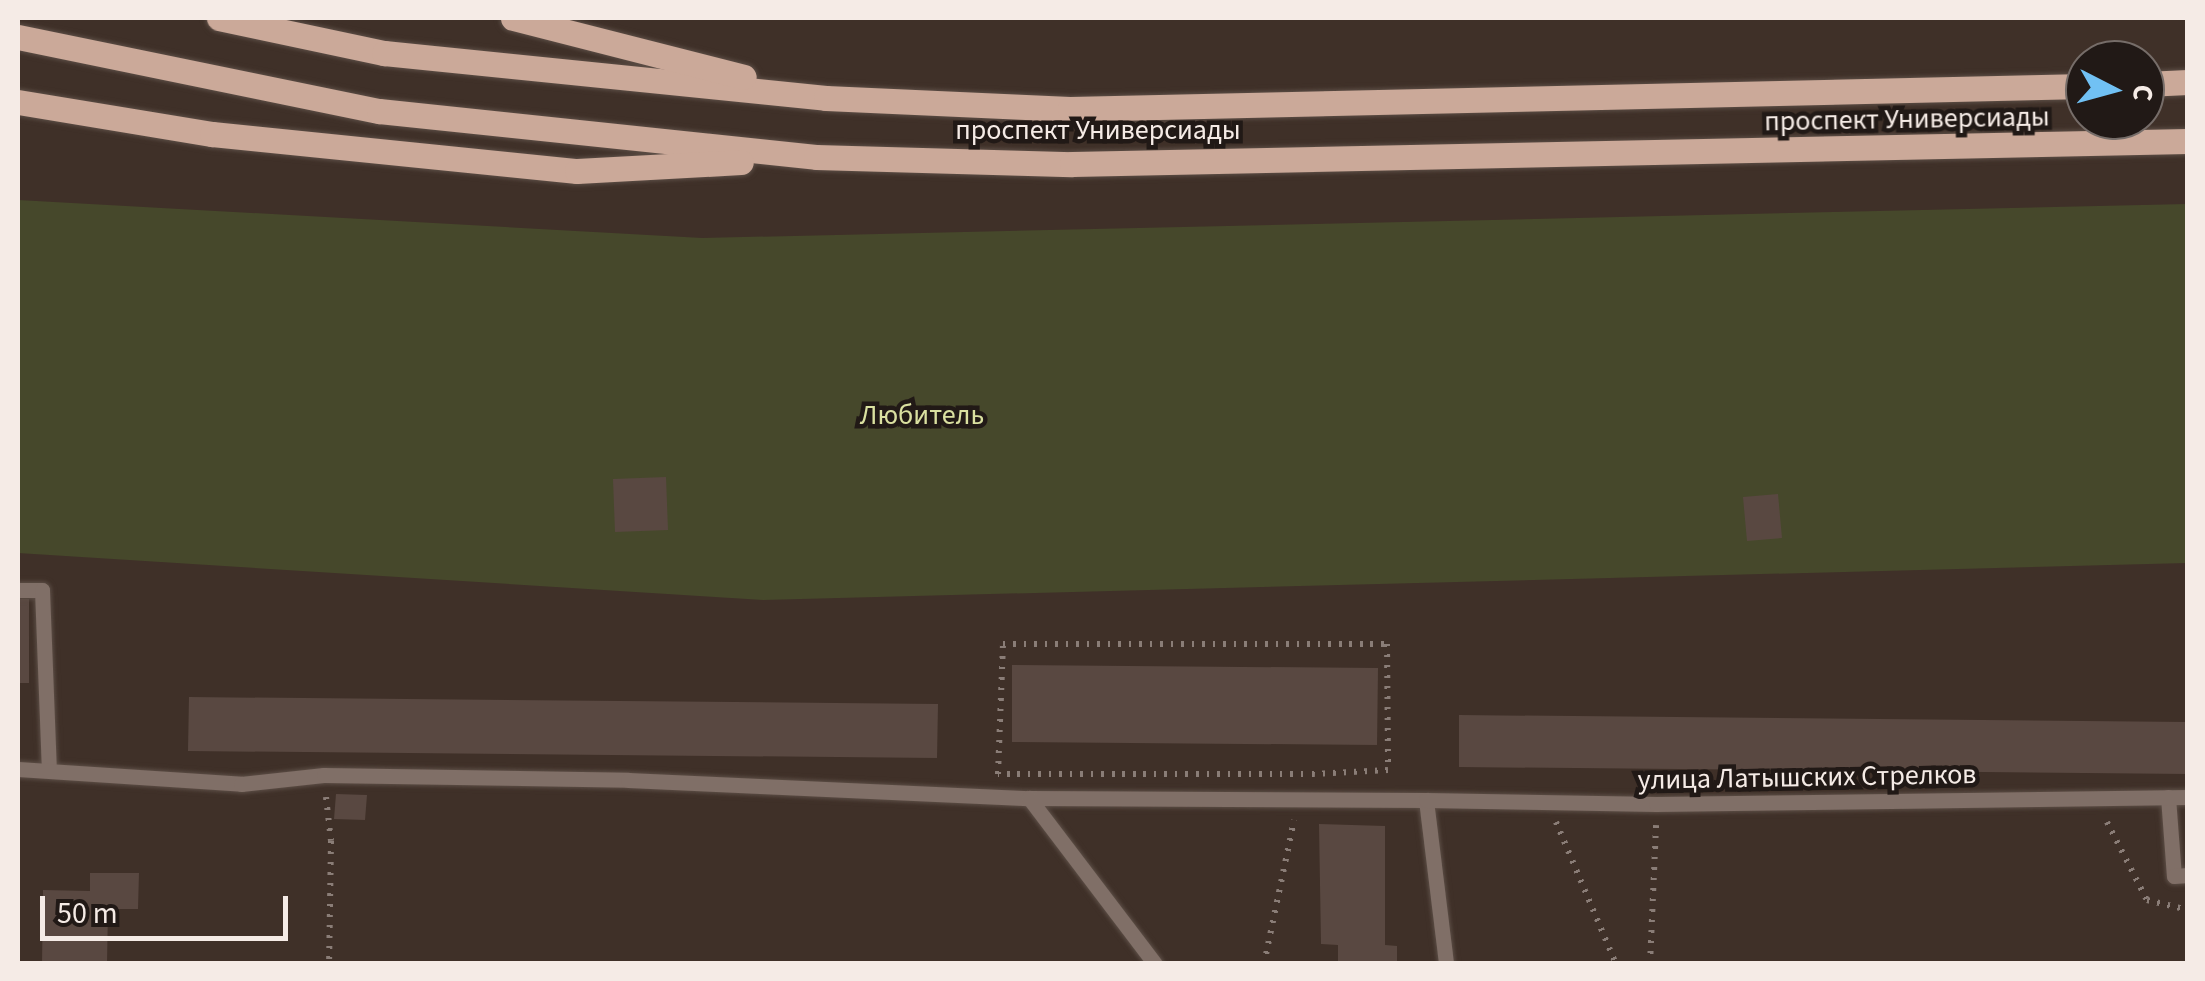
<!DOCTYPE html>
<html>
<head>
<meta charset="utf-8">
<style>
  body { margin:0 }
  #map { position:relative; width:2205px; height:981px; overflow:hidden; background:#3f3028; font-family:"Source Sans 3",sans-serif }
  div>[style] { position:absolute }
  .green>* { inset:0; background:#46482b }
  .building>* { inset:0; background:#594841 }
  .path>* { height:6px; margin-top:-3px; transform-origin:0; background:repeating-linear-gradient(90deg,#8a7d77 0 2.5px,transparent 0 10.5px) }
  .roads { filter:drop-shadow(0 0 2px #5c4e46) drop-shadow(0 0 2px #5c4e46) }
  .service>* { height:15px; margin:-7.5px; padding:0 7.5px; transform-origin:7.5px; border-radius:7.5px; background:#806f67 }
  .primary>* { height:25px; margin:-12.5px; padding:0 12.5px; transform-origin:12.5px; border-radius:12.5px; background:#cba999 }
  span { translate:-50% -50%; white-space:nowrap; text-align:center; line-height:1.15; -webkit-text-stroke:9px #211916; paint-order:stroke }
  .street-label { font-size:28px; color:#f5ebe6 }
  .park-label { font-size:28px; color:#dae0a0 }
  .frame { position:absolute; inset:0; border:20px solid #f5ebe6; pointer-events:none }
  .north { position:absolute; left:2065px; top:40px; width:100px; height:100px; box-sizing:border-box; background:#211916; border:2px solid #766d69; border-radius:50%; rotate:96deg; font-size:28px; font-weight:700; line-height:40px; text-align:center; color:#f5ebe6 }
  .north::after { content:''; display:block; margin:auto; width:35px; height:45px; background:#71c1f4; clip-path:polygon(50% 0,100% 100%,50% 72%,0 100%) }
  .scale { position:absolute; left:40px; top:896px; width:248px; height:45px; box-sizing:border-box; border:5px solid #f5ebe6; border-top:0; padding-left:12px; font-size:30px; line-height:35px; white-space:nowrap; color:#f5ebe6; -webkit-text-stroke:8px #211916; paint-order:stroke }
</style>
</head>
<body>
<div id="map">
  <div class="green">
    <div style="clip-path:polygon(18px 200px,702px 238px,2187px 204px,2187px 563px,763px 600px,18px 553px)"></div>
  </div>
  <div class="building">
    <div style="clip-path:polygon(666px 477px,668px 530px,615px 532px,613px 479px)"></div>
    <div style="clip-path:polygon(1778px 494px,1782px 538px,1747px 541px,1743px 497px)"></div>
    <div style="clip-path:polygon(18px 599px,29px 599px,29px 683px,18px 683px)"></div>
    <div style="clip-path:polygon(1012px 665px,1378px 668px,1377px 745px,1012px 742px)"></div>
    <div style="clip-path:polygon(189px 697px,938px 704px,937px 758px,188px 751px)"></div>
    <div style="clip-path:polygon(1459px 715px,2188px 722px,2188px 774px,1459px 767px)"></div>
    <div style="clip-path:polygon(336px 794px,367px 795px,365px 820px,334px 819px)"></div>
    <div style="clip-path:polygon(1319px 824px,1385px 826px,1385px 945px,1397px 946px,1397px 964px,1338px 964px,1338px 945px,1321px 944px)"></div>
    <div style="clip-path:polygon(90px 873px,139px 873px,138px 909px,108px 909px,107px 964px,42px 964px,43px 890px,90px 891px)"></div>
  </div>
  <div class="path">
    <div style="left:1003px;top:644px;width:384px"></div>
    <div style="left:1387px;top:644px;width:126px;rotate:89.5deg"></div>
    <div style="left:1388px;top:770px;width:74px;rotate:176.9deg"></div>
    <div style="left:1314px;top:774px;width:316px;rotate:180deg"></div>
    <div style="left:998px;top:774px;width:130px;rotate:-87.8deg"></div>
    <div style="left:326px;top:797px;width:44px;rotate:83.5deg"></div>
    <div style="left:331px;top:841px;width:123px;rotate:90.9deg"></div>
    <div style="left:1556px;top:822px;width:154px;rotate:67.1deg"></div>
    <div style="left:2107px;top:822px;width:88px;rotate:62.9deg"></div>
    <div style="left:2147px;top:900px;width:42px;rotate:13.7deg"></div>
    <div style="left:1264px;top:964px;width:147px;rotate:-78.2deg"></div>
    <div style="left:1650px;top:964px;width:139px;rotate:-87.5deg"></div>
  </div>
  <div class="roads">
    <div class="service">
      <div style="left:18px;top:590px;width:24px"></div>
      <div style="left:42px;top:590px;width:180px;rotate:87.8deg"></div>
      <div style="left:18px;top:769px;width:224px;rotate:3.8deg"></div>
      <div style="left:241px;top:784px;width:83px;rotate:-6.2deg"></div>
      <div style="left:324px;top:775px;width:304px;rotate:0.9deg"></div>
      <div style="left:628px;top:780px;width:401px;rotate:2.6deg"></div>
      <div style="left:1029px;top:798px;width:397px;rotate:0.3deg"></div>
      <div style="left:1426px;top:800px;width:165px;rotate:83deg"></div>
      <div style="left:2168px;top:797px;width:79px;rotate:85.7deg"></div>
      <div style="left:2174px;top:876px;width:14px;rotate:-4deg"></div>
      <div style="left:1029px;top:798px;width:208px;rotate:52.8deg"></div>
      <div style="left:1426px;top:800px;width:230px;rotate:1deg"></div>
      <div style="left:1656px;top:804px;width:532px;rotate:-0.75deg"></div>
    </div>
    <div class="primary">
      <div style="left:219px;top:18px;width:169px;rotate:12deg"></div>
      <div style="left:384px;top:53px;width:444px;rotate:5.8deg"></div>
      <div style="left:826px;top:98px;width:244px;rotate:2.6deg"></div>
      <div style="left:1070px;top:109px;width:1015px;rotate:-1.3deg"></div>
      <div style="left:513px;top:18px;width:238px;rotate:14.3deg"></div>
      <div style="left:18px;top:37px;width:369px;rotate:11.6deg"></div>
      <div style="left:379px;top:111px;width:439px;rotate:6deg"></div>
      <div style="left:816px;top:157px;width:256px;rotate:1.6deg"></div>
      <div style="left:1072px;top:164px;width:1116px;rotate:-1.18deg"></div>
      <div style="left:2145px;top:84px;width:43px;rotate:-2.7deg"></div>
      <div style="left:18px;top:102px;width:197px;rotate:9.4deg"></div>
      <div style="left:212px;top:134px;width:367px;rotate:5.8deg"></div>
      <div style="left:577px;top:171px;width:164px;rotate:-3.1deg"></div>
    </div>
  </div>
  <div class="street-label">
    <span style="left:1907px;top:119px;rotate:-1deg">проспект Универсиады</span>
    <span style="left:1098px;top:130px">проспект Универсиады</span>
    <span style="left:1807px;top:777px;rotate:-1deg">улица Латышских Стрелков</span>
  </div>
  <div class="park-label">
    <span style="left:922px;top:415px">Любитель</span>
  </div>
  <div class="frame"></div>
  <div class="north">С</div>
  <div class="scale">50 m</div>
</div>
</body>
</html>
